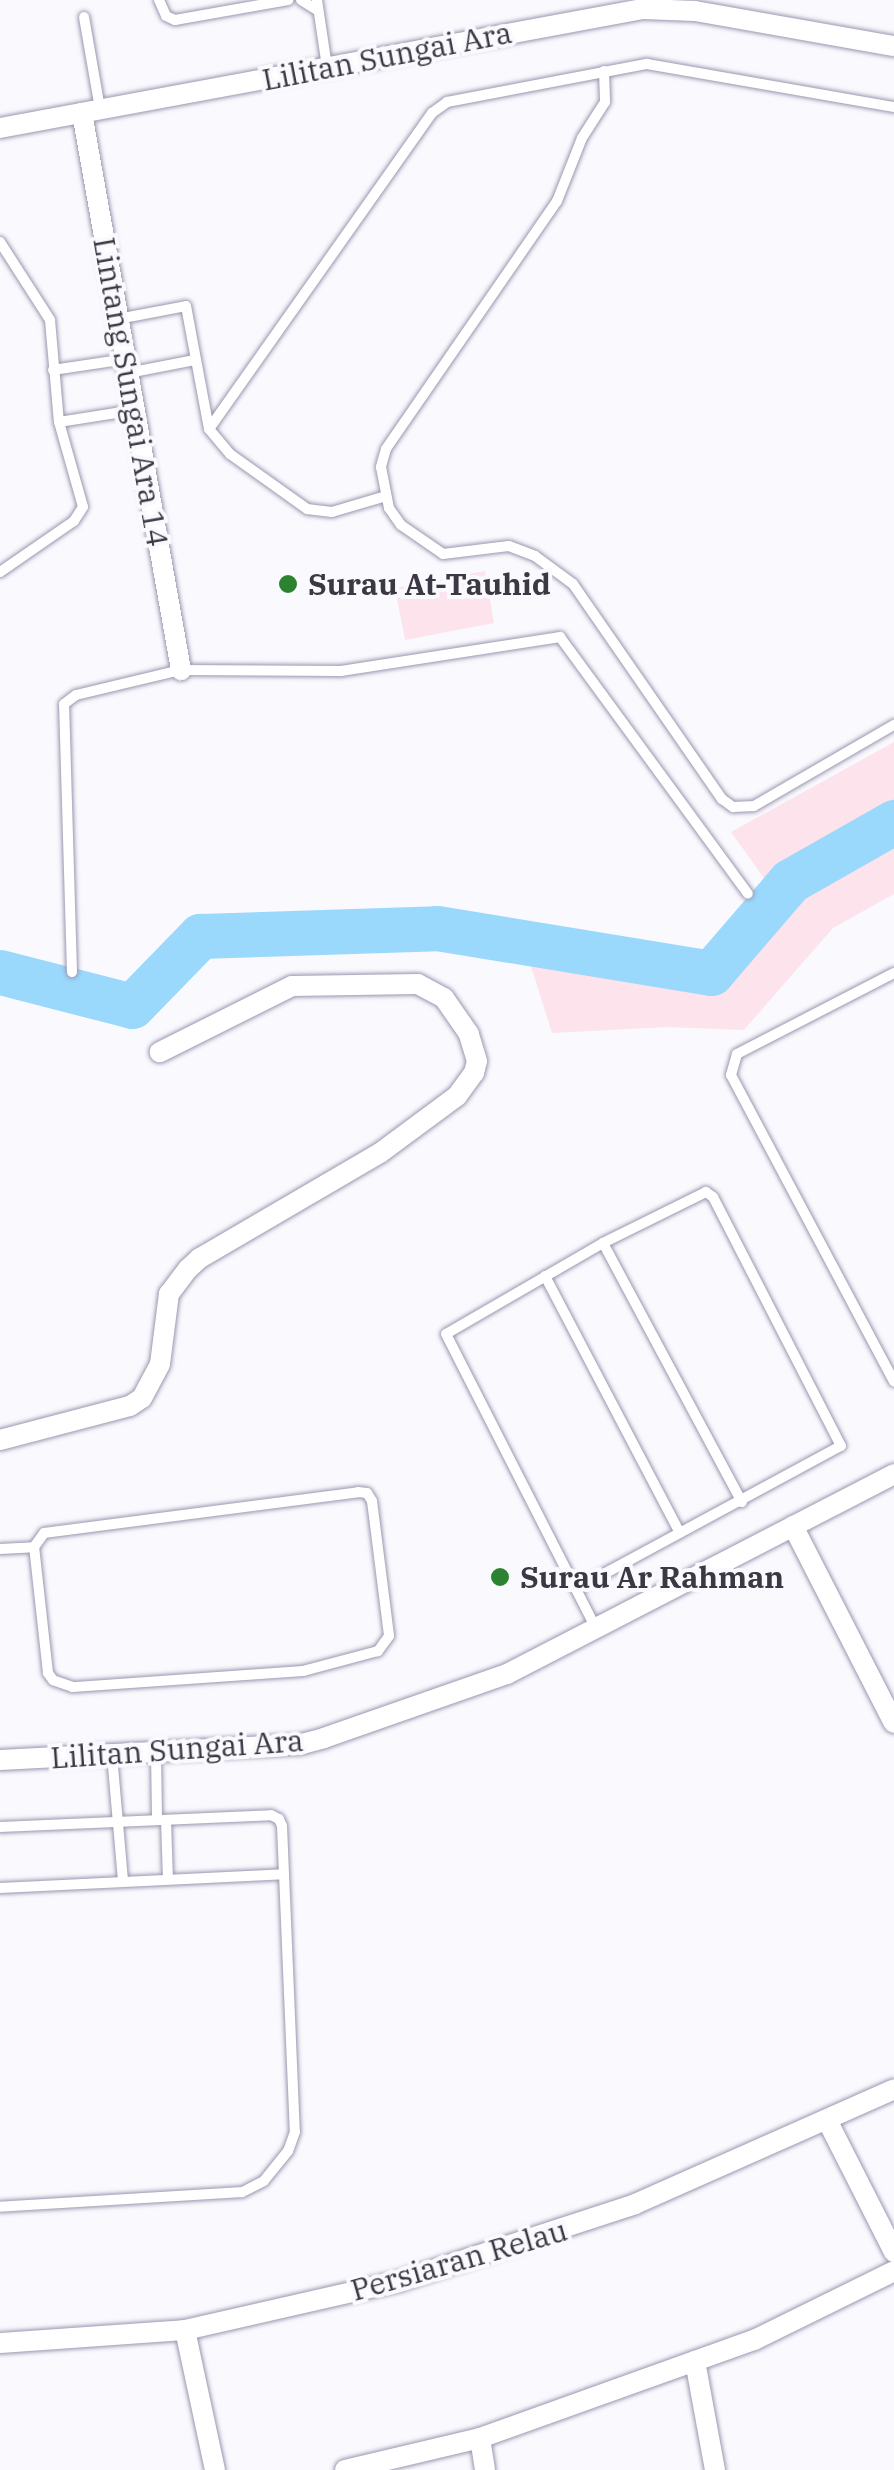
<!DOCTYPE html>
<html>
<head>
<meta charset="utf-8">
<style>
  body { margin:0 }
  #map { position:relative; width:894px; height:2470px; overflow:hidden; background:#faf9fe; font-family:"IBM Plex Serif",serif }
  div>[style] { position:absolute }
  .green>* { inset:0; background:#fce3ec }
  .river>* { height:45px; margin:-22.5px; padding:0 22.5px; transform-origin:22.5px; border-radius:22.5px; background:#9ad8fc }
  .roads { filter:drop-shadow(0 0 2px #9c96af) drop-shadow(0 0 2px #9c96af) }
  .service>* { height:10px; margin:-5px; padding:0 5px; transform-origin:5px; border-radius:5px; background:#fff }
  .minor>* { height:20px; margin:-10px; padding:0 10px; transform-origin:10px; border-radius:10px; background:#fff }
  .dots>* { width:28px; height:28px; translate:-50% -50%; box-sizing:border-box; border:5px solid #faf9fe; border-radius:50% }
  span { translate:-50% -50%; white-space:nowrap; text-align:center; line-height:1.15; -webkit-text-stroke:8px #faf9fe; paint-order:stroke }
  .street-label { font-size:30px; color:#3b3843 }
  .poi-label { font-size:30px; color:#3b3843; font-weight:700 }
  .left { translate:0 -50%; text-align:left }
</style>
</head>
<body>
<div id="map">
  <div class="green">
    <div style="clip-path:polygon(485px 571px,494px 623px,405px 640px,395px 588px)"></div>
    <div style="clip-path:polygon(894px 742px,894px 803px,764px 878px,731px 832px)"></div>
    <div style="clip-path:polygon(894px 839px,894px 894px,833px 928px,744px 1030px,667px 1027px,552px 1033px,529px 960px,718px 986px,794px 893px)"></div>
  </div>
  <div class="river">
    <div style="left:0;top:972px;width:136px;rotate:14.4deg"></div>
    <div style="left:132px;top:1006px;width:98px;rotate:-45.8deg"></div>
    <div style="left:200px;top:936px;width:237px;rotate:-1.9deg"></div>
    <div style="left:437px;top:928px;width:278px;rotate:9.3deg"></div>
    <div style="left:711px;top:973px;width:121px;rotate:-49.3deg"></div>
    <div style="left:790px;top:881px;width:120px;rotate:-29.6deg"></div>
  </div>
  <div class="roads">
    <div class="service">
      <div style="left:159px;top:0;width:17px;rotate:66deg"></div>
      <div style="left:166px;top:16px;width:10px;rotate:24deg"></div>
      <div style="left:175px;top:20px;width:115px;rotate:-10deg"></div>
      <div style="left:301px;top:0;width:19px;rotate:32deg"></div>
      <div style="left:317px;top:0;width:68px;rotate:81.5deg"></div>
      <div style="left:84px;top:17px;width:93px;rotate:80.1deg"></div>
      <div style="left:604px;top:71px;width:31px;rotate:88deg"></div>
      <div style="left:605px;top:102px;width:43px;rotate:122.6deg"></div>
      <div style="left:582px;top:138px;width:68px;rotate:111.6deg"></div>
      <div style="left:557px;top:201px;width:301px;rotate:124.6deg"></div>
      <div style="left:386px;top:449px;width:19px;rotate:106deg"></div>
      <div style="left:381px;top:467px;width:42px;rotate:79deg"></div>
      <div style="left:389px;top:508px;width:21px;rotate:55deg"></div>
      <div style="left:401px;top:525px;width:51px;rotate:34.6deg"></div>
      <div style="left:443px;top:554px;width:66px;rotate:-6.9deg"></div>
      <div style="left:509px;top:546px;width:28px;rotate:21deg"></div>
      <div style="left:535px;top:556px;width:47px;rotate:36.4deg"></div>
      <div style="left:573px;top:584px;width:262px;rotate:55.3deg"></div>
      <div style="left:722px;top:799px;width:14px;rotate:36deg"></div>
      <div style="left:733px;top:807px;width:21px;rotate:-3deg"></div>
      <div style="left:754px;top:806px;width:162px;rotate:-30.1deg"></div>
      <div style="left:0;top:242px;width:93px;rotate:57.3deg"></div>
      <div style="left:50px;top:320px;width:102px;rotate:85deg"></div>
      <div style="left:59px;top:422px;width:88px;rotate:74.2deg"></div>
      <div style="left:83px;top:507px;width:17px;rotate:123deg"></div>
      <div style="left:74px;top:521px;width:90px;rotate:145.4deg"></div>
      <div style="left:118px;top:319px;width:69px;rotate:-10.8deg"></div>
      <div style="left:186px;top:306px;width:125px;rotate:79.4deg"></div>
      <div style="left:209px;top:429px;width:33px;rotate:50deg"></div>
      <div style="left:230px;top:454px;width:95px;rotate:35.5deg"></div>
      <div style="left:307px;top:509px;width:25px;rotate:7deg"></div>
      <div style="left:332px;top:512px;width:56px;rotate:-16.5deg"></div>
      <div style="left:53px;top:370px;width:74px;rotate:-8.6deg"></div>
      <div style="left:128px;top:373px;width:68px;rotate:-11deg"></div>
      <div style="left:59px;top:422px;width:77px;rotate:-9deg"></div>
      <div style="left:209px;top:429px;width:387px;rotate:-54.8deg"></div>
      <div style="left:432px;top:113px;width:19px;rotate:-36deg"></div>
      <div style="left:447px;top:102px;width:204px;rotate:-10.8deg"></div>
      <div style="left:647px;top:64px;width:251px;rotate:9.9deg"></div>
      <div style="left:72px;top:972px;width:268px;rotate:-91.7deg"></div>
      <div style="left:64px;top:704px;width:15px;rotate:-37deg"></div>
      <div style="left:76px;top:695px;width:108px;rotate:-13.4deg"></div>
      <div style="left:181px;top:670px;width:160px;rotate:0.4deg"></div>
      <div style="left:341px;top:671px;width:222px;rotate:-8.8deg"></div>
      <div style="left:560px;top:637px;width:318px;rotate:53.8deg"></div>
      <div style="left:894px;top:973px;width:177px;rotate:152.7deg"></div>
      <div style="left:737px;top:1054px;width:22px;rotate:106deg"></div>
      <div style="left:731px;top:1075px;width:347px;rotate:62deg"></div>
      <div style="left:603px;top:1243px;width:294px;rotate:61.8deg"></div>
      <div style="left:545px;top:1276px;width:290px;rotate:62.3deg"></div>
      <div style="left:358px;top:1492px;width:9px;rotate:6deg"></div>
      <div style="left:367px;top:1493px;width:9px;rotate:58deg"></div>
      <div style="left:372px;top:1501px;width:136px;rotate:82.8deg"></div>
      <div style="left:389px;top:1636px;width:19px;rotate:126deg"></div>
      <div style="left:378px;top:1651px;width:78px;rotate:165.1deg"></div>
      <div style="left:303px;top:1671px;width:231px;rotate:176deg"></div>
      <div style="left:73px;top:1687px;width:21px;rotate:-161deg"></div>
      <div style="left:53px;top:1680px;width:9px;rotate:-126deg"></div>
      <div style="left:48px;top:1673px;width:127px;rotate:-96.3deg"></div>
      <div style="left:34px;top:1547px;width:17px;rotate:-54deg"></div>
      <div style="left:44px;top:1533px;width:317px;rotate:-7.4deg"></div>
      <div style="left:0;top:1549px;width:34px;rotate:-3deg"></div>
      <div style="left:576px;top:1589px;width:301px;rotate:-28.4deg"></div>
      <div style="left:841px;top:1446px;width:280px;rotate:-117.2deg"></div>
      <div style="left:713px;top:1197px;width:9px;rotate:-144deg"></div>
      <div style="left:706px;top:1192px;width:115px;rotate:153.7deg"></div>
      <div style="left:603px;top:1243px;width:181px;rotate:149.9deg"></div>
      <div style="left:446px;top:1334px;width:330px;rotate:63deg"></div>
      <div style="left:156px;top:1753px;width:67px;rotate:89.1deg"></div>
      <div style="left:112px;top:1755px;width:127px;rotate:85deg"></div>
      <div style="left:166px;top:1820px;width:59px;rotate:88.1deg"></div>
      <div style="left:0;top:1827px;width:271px;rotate:-2.5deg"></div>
      <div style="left:271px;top:1815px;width:9px;rotate:27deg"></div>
      <div style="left:279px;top:1819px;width:8px;rotate:67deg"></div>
      <div style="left:282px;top:1826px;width:306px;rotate:87.6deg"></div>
      <div style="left:295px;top:2132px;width:20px;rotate:110deg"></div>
      <div style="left:288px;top:2151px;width:38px;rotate:129deg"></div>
      <div style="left:264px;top:2181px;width:25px;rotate:153deg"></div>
      <div style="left:242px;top:2192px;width:242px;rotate:176.5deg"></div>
      <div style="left:0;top:1888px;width:284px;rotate:-2.8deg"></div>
    </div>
    <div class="minor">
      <div style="left:82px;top:113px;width:566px;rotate:79.92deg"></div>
      <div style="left:0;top:128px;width:654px;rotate:-10.49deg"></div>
      <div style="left:643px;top:9px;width:52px;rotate:2.2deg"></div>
      <div style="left:695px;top:11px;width:202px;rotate:10deg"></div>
      <div style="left:0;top:1440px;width:134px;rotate:-14.7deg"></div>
      <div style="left:130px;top:1406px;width:14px;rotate:-34deg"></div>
      <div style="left:142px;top:1398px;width:38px;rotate:-62deg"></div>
      <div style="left:160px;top:1364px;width:71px;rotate:-82.7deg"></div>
      <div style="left:169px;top:1294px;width:31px;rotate:-53deg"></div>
      <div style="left:188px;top:1269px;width:16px;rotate:-43deg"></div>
      <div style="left:200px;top:1258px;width:208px;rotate:-30.3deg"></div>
      <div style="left:380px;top:1153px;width:96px;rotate:-36.5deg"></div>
      <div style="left:457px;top:1096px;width:29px;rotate:-54deg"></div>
      <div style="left:474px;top:1073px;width:12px;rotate:-76deg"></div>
      <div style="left:477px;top:1061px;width:28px;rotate:-107deg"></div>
      <div style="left:469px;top:1034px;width:44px;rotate:-124.8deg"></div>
      <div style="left:444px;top:998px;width:30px;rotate:-152deg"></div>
      <div style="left:418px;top:984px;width:126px;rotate:179.1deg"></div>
      <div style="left:292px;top:986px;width:148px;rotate:153.4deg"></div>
      <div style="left:793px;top:1526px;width:221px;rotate:62.9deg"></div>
      <div style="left:0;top:1760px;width:302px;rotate:-3deg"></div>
      <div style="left:302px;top:1744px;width:23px;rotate:-15deg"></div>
      <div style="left:324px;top:1738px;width:194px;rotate:-19.3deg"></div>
      <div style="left:507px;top:1674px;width:436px;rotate:-27.3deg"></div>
      <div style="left:828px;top:2122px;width:146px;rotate:63.1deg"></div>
      <div style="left:185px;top:2330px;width:143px;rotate:77.9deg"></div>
      <div style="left:0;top:2343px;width:185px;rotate:-4deg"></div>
      <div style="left:185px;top:2330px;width:221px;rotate:-12.8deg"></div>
      <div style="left:400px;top:2281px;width:247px;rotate:-18.1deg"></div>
      <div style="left:635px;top:2204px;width:283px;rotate:-23.9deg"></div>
      <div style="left:695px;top:2361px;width:111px;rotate:79.6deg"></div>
      <div style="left:480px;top:2438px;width:32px;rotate:81deg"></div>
      <div style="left:345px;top:2470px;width:139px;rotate:-13.3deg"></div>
      <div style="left:480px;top:2438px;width:291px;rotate:-19.7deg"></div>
      <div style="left:754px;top:2340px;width:156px;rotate:-26.2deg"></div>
    </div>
  </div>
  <div class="dots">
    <div style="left:288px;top:584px;background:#2b8230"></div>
    <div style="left:500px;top:1577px;background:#2b8230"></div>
  </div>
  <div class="street-label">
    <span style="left:387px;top:56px;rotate:-11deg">Lilitan Sungai Ara</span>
    <span style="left:131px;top:392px;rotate:80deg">Lintang Sungai Ara 14</span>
    <span style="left:177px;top:1749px;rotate:-4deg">Lilitan Sungai Ara</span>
    <span style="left:459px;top:2260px;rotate:-16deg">Persiaran Relau</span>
  </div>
  <div class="poi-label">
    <span class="left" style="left:308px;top:584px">Surau At-Tauhid</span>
    <span class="left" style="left:520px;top:1577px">Surau Ar Rahman</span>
  </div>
</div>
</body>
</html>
